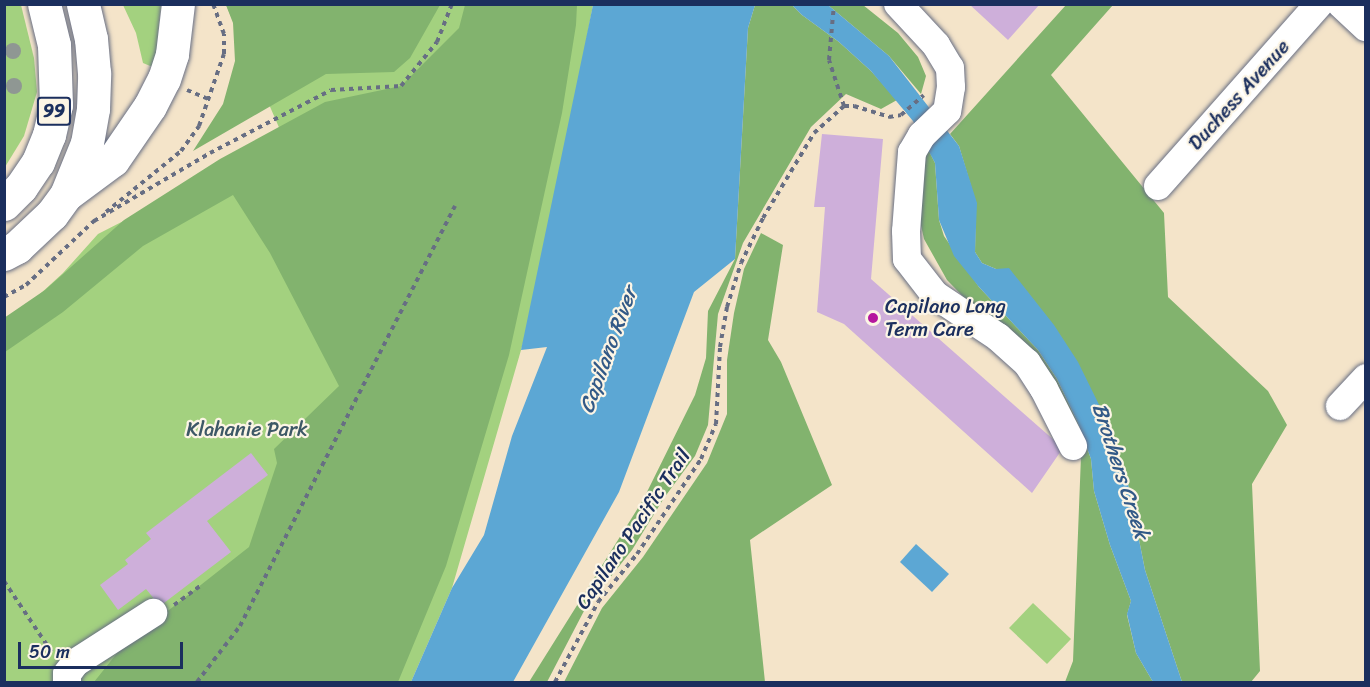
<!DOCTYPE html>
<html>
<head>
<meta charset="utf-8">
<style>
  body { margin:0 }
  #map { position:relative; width:1370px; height:687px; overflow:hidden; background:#f4e4c9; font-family:Sriracha,sans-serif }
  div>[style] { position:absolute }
  .green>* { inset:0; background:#a3d17f }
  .forest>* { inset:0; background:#82b36e }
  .water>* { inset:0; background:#5ca7d4 }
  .building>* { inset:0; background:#ceafda }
  .path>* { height:4px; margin-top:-2px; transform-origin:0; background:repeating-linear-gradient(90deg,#676e83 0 4.5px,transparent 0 9px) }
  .roads { filter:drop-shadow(0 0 2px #676e83) drop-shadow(0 0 2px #676e83) }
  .minor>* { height:28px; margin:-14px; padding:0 14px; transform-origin:14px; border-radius:14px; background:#fff }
  .highway>* { height:33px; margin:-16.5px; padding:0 16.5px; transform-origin:16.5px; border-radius:16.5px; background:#fff }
  .trees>* { width:16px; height:16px; margin:-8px; border-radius:50%; background:#8f9793 }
  .dots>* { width:16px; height:16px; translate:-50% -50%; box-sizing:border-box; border:3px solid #fcf5e5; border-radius:50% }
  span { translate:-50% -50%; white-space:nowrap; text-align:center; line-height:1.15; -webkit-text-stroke:4.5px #fcf5e5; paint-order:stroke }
  .shield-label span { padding:2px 4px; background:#fcf5e5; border:2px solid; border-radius:4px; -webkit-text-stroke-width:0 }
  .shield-label { font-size:18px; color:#1b2f5e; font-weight:700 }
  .street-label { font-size:20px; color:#1b2f5e }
  .poi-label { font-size:20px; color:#1b2f5e }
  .left { translate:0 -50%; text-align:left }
  .park-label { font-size:20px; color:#3d5866 }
  .water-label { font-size:21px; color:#325987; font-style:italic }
  .frame { position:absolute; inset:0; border:6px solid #1b2f5e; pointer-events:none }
  .scale { position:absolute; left:18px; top:642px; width:165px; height:27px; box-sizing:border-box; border:3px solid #1b2f5e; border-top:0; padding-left:8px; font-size:18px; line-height:21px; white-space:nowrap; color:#1b2f5e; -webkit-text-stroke:4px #fcf5e5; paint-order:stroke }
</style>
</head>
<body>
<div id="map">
  <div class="green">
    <div style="clip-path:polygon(5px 4px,21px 5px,34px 58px,37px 92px,24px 136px,5px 167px)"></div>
    <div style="clip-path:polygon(123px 5px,161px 5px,155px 68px,143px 63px,136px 33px)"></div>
    <div style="clip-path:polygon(226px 5px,593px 5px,539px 288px,452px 588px,411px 682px,5px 682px,4px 319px,27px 306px,63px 273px,98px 234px,284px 139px)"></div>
    <div style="clip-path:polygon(1033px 603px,1071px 639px,1047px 664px,1009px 628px)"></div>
  </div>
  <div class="forest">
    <div style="clip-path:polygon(226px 5px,440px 5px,410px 58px,394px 72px,326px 74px,193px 151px,223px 104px,235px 61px,233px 23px)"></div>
    <div style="clip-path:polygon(465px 5px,577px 5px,576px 25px,562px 113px,509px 355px,446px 566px,398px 682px,94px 682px,122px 647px,249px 547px,277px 463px,274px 449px,339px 386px,270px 253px,233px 195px,143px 246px,63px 312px,5px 352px,4px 318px,45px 290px,124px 220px,220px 159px,325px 102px,401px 86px,459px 28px)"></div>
    <div style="clip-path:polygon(755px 5px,792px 5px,802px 15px,839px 42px,871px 71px,897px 100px,881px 109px,846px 94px,811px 127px,743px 243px,718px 314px,708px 425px,695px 456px,664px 498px,632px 550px,585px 609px,547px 682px,529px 682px,643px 500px,695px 395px,706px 358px,708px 311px,735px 259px,748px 28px)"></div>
    <div style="clip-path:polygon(828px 5px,863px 5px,898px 33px,918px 57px,926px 76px,921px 94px,889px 56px)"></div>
    <div style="clip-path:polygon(1066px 5px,1113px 5px,1051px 75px,1164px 213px,1168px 297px,1268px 391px,1287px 425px,1252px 484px,1260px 671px,1251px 682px,1182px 682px,1145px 570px,1128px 484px,1110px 427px,996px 269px,982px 263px,975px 252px,976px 203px,959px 146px,950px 134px)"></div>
    <div style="clip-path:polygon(927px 147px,935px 163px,939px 220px,944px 236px,979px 287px,1038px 350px,1057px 379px,1078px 423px,1091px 459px,1094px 491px,1110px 545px,1131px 601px,1127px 615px,1136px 653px,1153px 682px,1065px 682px,1073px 661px,1081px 456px,979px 313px,947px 280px,924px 239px,920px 221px,921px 193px)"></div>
    <div style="clip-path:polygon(761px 233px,783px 245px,768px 340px,781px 362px,832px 485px,750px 540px,765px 682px,564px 682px,602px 608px,643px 557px,707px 463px,727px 414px,727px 360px,734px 313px,744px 269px)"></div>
  </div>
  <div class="water">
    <div style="clip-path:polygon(593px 5px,755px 5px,748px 28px,735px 259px,694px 292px,619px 492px,513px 682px,411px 682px,452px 588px,484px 535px,512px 436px,547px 347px,521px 350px)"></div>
    <div style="clip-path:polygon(792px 5px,828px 5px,889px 56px,959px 146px,977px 203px,975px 252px,982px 263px,996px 269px,1009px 268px,1054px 325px,1078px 362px,1110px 427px,1128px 484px,1145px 570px,1182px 682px,1153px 682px,1136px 653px,1127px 614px,1131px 601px,1110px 545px,1094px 491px,1091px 459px,1078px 423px,1057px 379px,1038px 350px,979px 287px,954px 256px,939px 220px,935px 163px,913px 121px,871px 71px,839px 42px,802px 15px)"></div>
    <div style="clip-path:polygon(916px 544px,949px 574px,932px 592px,900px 562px)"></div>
  </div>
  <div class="building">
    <div style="clip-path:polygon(969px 4px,1040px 4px,1008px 40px)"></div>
    <div style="clip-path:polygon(822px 134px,883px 139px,871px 279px,1063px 448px,1032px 493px,844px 324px,817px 312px,825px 207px,814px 207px)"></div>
    <div style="clip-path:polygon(251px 453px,268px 475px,207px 521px,231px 552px,160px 606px,146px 589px,118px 610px,100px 585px,128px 564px,125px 560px,151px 539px,146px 533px)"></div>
  </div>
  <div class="path">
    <div style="left:187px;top:90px;width:25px;rotate:23deg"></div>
    <div style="left:844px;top:106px;width:10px"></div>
    <div style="left:854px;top:106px;width:37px;rotate:17deg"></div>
    <div style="left:889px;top:117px;width:12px;rotate:-9deg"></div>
    <div style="left:901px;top:115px;width:30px;rotate:-41deg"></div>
    <div style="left:106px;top:212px;width:97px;rotate:-39.1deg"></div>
    <div style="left:181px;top:151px;width:31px;rotate:-54deg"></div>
    <div style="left:199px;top:126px;width:76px;rotate:-70.9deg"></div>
    <div style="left:224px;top:54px;width:20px;rotate:-90deg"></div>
    <div style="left:224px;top:34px;width:32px;rotate:-110deg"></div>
    <div style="left:94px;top:221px;width:134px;rotate:-30.4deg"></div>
    <div style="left:210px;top:153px;width:136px;rotate:-27.5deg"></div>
    <div style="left:331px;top:90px;width:70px;rotate:-3.3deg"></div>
    <div style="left:401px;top:86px;width:57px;rotate:-50.7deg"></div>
    <div style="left:437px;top:42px;width:41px;rotate:-68.5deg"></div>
    <div style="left:4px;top:297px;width:25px;rotate:-29deg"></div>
    <div style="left:26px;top:285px;width:95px;rotate:-43.3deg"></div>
    <div style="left:4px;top:581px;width:88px;rotate:56.1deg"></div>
    <div style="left:174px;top:605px;width:32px;rotate:-36deg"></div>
    <div style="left:197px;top:682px;width:71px;rotate:-52.5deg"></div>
    <div style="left:240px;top:626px;width:472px;rotate:-62.9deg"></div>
    <div style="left:555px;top:682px;width:91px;rotate:-61.7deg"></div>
    <div style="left:598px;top:602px;width:62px;rotate:-50.9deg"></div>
    <div style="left:637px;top:554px;width:115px;rotate:-56deg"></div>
    <div style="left:701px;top:459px;width:38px;rotate:-67deg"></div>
    <div style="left:716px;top:424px;width:77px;rotate:-87deg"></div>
    <div style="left:720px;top:347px;width:41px;rotate:-80.1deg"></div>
    <div style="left:727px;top:307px;width:46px;rotate:-72.3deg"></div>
    <div style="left:741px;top:263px;width:50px;rotate:-63.9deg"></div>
    <div style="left:763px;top:218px;width:99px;rotate:-59deg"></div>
    <div style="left:814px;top:133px;width:40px;rotate:-42deg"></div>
    <div style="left:844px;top:106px;width:48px;rotate:-108.1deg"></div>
    <div style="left:829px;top:60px;width:56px;rotate:-84.9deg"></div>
  </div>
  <div class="roads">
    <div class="minor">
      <div style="left:898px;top:4px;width:56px;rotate:47.2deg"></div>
      <div style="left:936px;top:45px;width:27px;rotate:59deg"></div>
      <div style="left:950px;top:68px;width:19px;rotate:87deg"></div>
      <div style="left:951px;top:87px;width:24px;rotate:99deg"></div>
      <div style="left:947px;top:111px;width:35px;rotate:136deg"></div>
      <div style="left:922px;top:135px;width:20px;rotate:120deg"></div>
      <div style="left:912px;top:152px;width:79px;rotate:94.3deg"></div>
      <div style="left:906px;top:231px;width:28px;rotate:88deg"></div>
      <div style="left:907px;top:259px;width:46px;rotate:52.1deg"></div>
      <div style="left:935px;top:295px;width:76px;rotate:33.7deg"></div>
      <div style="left:998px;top:337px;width:39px;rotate:42deg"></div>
      <div style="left:1027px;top:363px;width:31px;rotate:57deg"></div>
      <div style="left:1044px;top:389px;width:64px;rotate:63deg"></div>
      <div style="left:1341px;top:4px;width:34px;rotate:43deg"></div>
      <div style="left:1158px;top:186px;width:243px;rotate:-48.5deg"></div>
      <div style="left:1340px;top:406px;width:38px;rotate:-47deg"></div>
      <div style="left:67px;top:682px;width:8px;rotate:-90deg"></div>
      <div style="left:67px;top:674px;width:14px;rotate:-54deg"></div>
      <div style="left:75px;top:663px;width:93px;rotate:-32.7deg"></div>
    </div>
    <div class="highway">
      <div style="left:67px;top:194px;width:57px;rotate:-36.5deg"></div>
      <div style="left:113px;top:160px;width:65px;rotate:-55.6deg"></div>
      <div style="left:150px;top:106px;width:30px;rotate:-63deg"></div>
      <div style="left:164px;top:79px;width:26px;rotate:-72deg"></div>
      <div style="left:172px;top:54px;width:50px;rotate:-83.2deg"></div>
      <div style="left:4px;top:204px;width:24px;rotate:-45deg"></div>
      <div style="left:21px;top:187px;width:30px;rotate:-56deg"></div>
      <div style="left:38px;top:162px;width:29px;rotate:-68deg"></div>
      <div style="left:49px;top:135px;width:31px;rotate:-77deg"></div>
      <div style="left:56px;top:105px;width:60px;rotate:-91.9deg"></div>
      <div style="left:54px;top:45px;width:42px;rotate:-103.7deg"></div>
      <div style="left:4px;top:254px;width:15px;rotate:-28deg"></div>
      <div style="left:17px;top:247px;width:48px;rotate:-43.3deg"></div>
      <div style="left:52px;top:214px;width:24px;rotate:-54deg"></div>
      <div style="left:66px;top:195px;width:56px;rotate:-68deg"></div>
      <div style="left:87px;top:143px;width:35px;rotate:-80deg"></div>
      <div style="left:93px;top:109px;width:36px;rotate:-88deg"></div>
      <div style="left:94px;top:73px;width:34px;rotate:-95deg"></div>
      <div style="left:91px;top:39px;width:36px;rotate:-103deg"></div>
    </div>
  </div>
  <div class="trees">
    <div style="left:13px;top:51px"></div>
    <div style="left:14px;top:86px"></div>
  </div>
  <div class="dots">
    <div style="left:873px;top:318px;background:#b5179e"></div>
  </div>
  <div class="shield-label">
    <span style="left:54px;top:111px">99</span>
  </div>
  <div class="street-label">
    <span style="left:1239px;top:95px;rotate:-48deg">Duchess Avenue</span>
    <span style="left:633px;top:529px;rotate:-56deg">Capilano Pacific Trail</span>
  </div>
  <div class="poi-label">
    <span class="left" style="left:885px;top:318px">Capilano Long<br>Term Care</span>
  </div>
  <div class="park-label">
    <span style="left:247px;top:429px">Klahanie Park</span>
  </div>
  <div class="water-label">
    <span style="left:608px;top:350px;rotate:-70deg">Capilano River</span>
    <span style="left:1121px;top:471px;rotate:72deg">Brothers Creek</span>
  </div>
  <div class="frame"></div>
  <div class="scale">50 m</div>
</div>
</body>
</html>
